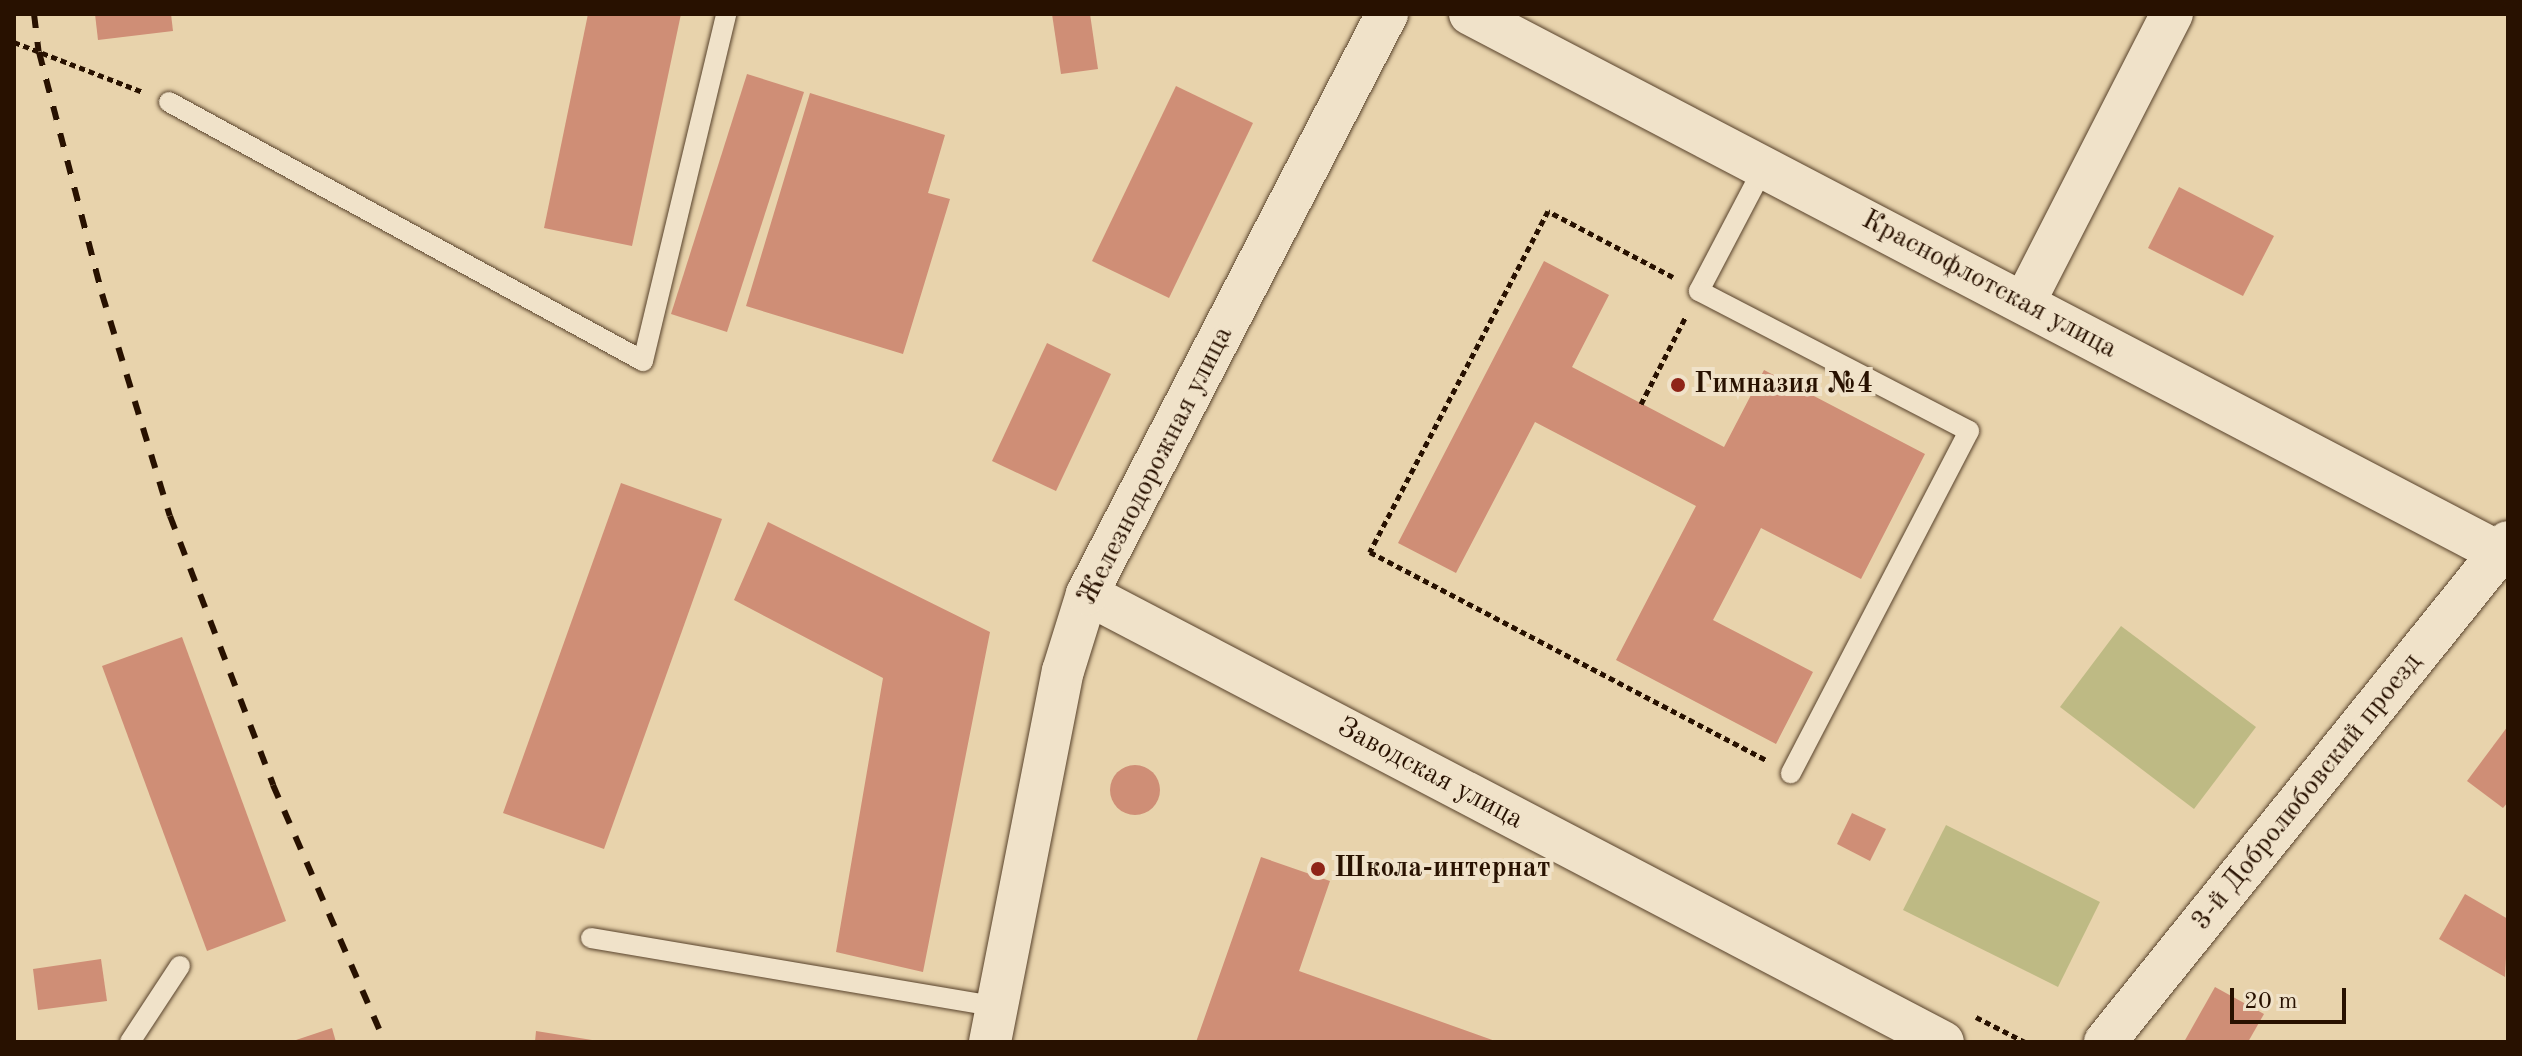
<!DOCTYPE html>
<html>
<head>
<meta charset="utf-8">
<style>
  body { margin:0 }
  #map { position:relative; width:2522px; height:1056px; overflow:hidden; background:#e8d3ac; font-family:"Old Standard TT",serif }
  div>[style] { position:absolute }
  .green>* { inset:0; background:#beba84 }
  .building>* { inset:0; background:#cf8e76 }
  .round { border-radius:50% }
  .path>* { height:5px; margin-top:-2.5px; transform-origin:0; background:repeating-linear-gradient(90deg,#281100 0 6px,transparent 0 10px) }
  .roads { filter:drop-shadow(0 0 2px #58422b) drop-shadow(0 0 2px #58422b) }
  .lane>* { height:20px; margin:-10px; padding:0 10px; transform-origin:10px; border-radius:10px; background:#f0e2c9 }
  .street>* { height:42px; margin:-21px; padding:0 21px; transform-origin:21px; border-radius:21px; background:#f0e2c9 }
  .rail>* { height:6px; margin-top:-3px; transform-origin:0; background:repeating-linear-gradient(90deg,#281100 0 14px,transparent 0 28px) }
  .dots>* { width:22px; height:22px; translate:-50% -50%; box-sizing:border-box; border:4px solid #f0e2c9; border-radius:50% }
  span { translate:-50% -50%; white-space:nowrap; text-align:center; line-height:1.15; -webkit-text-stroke:8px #f0e2c9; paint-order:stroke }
  .street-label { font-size:28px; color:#281100 }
  .poi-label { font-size:28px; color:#281100; font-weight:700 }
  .left { translate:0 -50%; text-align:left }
  .frame { position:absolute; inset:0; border:16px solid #281100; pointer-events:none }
  .scale { position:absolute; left:2230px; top:988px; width:116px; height:36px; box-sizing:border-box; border:4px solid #281100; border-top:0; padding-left:10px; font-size:24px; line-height:28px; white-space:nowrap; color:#281100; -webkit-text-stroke:6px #f0e2c9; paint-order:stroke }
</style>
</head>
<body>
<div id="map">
  <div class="green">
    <div style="clip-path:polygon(2121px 626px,2256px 727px,2194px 809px,2060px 707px)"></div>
    <div style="clip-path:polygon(1946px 825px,2100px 902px,2058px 987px,1903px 910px)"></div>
  </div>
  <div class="building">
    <div style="clip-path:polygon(95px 14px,171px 14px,173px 31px,98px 40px)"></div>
    <div style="clip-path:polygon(588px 14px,681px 14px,632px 246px,544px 228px)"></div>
    <div style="clip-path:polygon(1052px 14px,1090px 14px,1098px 69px,1061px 74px)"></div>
    <div style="clip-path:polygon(747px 74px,804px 92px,727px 332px,671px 314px)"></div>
    <div style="clip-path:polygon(1176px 86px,1253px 123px,1169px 298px,1092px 261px)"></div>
    <div style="clip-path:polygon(810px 93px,945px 135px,928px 193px,950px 199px,903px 354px,746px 306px)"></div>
    <div style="clip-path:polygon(2179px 187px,2274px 236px,2243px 296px,2148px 248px)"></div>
    <div style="clip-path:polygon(1544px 261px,1609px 295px,1572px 367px,1724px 447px,1764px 370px,1925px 454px,1861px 579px,1761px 528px,1713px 620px,1813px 672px,1776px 744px,1616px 660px,1696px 506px,1535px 422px,1456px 573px,1398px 543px)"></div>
    <div style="clip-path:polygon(1047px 343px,1111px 374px,1056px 491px,992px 461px)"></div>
    <div style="clip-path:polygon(621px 483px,722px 519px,604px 849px,503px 813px)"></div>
    <div style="clip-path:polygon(768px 522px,990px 632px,923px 972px,836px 952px,883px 678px,734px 600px)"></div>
    <div style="clip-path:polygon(182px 637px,286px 921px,207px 951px,102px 666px)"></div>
    <div style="clip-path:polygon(2508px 726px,2508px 802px,2503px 808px,2467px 781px)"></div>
    <div class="round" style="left:1110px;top:765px;width:50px;height:50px"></div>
    <div style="clip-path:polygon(1852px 813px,1886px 829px,1870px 861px,1837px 844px)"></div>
    <div style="clip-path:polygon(1261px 857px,1330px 881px,1299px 971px,1498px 1042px,1196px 1042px)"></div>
    <div style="clip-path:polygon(2465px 894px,2508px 919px,2505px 977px,2439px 939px)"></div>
    <div style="clip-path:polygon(101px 959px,107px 1001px,38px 1010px,33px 969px)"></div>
    <div style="clip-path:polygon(2215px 987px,2264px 1014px,2248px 1042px,2184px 1042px)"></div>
    <div style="clip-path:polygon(332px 1028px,336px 1042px,293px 1042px,293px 1041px)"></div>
    <div style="clip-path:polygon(536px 1031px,592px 1040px,592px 1042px,535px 1042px)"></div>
  </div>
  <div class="path">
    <div style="left:14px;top:42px;width:138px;rotate:21.2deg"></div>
    <div style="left:1673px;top:277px;width:141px;rotate:-152.2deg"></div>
    <div style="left:1548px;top:211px;width:385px;rotate:117.6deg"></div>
    <div style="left:1370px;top:552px;width:448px;rotate:27.7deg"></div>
    <div style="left:1641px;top:404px;width:99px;rotate:-62.9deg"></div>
    <div style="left:1976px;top:1017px;width:55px;rotate:27deg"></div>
  </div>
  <div class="roads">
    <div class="lane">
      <div style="left:169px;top:102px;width:540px;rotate:28.65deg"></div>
      <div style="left:643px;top:361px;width:357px;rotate:-76.5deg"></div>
      <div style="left:1764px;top:167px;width:140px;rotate:117.7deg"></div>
      <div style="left:1699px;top:291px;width:304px;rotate:27.4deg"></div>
      <div style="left:1969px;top:431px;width:386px;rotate:117.5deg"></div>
      <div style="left:591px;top:938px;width:412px;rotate:9.6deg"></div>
      <div style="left:130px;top:1042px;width:91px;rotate:-56.7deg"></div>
    </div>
    <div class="street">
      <div style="left:1470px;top:14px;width:1171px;rotate:27.62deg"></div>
      <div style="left:2024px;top:303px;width:325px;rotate:-62.9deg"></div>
      <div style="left:1087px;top:594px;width:966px;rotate:27.63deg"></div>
      <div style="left:990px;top:1042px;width:378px;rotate:-78.9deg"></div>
      <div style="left:1063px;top:671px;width:81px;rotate:-72.7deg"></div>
      <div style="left:1087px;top:594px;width:653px;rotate:-62.65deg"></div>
      <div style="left:2105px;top:1042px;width:642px;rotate:-51.13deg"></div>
    </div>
  </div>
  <div class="rail">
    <div style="left:34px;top:14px;width:38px;rotate:83deg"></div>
    <div style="left:39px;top:52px;width:250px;rotate:75.4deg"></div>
    <div style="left:102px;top:294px;width:232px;rotate:73deg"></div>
    <div style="left:170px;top:516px;width:288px;rotate:69deg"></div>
    <div style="left:273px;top:785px;width:280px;rotate:66.5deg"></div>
  </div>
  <div class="dots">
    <div style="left:1678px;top:385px;background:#8f2418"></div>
    <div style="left:1318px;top:869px;background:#8f2418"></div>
  </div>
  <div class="street-label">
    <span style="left:1989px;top:285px;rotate:28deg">Краснофлотская улица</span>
    <span style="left:1156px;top:466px;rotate:-63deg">Железнодорожная улица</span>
    <span style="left:1430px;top:774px;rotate:28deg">Заводская улица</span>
    <span style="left:2307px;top:792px;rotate:-51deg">3-й Добролюбовский проезд</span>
  </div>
  <div class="poi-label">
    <span class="left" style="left:1694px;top:385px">Гимназия №4</span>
    <span class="left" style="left:1334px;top:869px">Школа-интернат</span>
  </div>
  <div class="frame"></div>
  <div class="scale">20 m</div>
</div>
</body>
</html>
